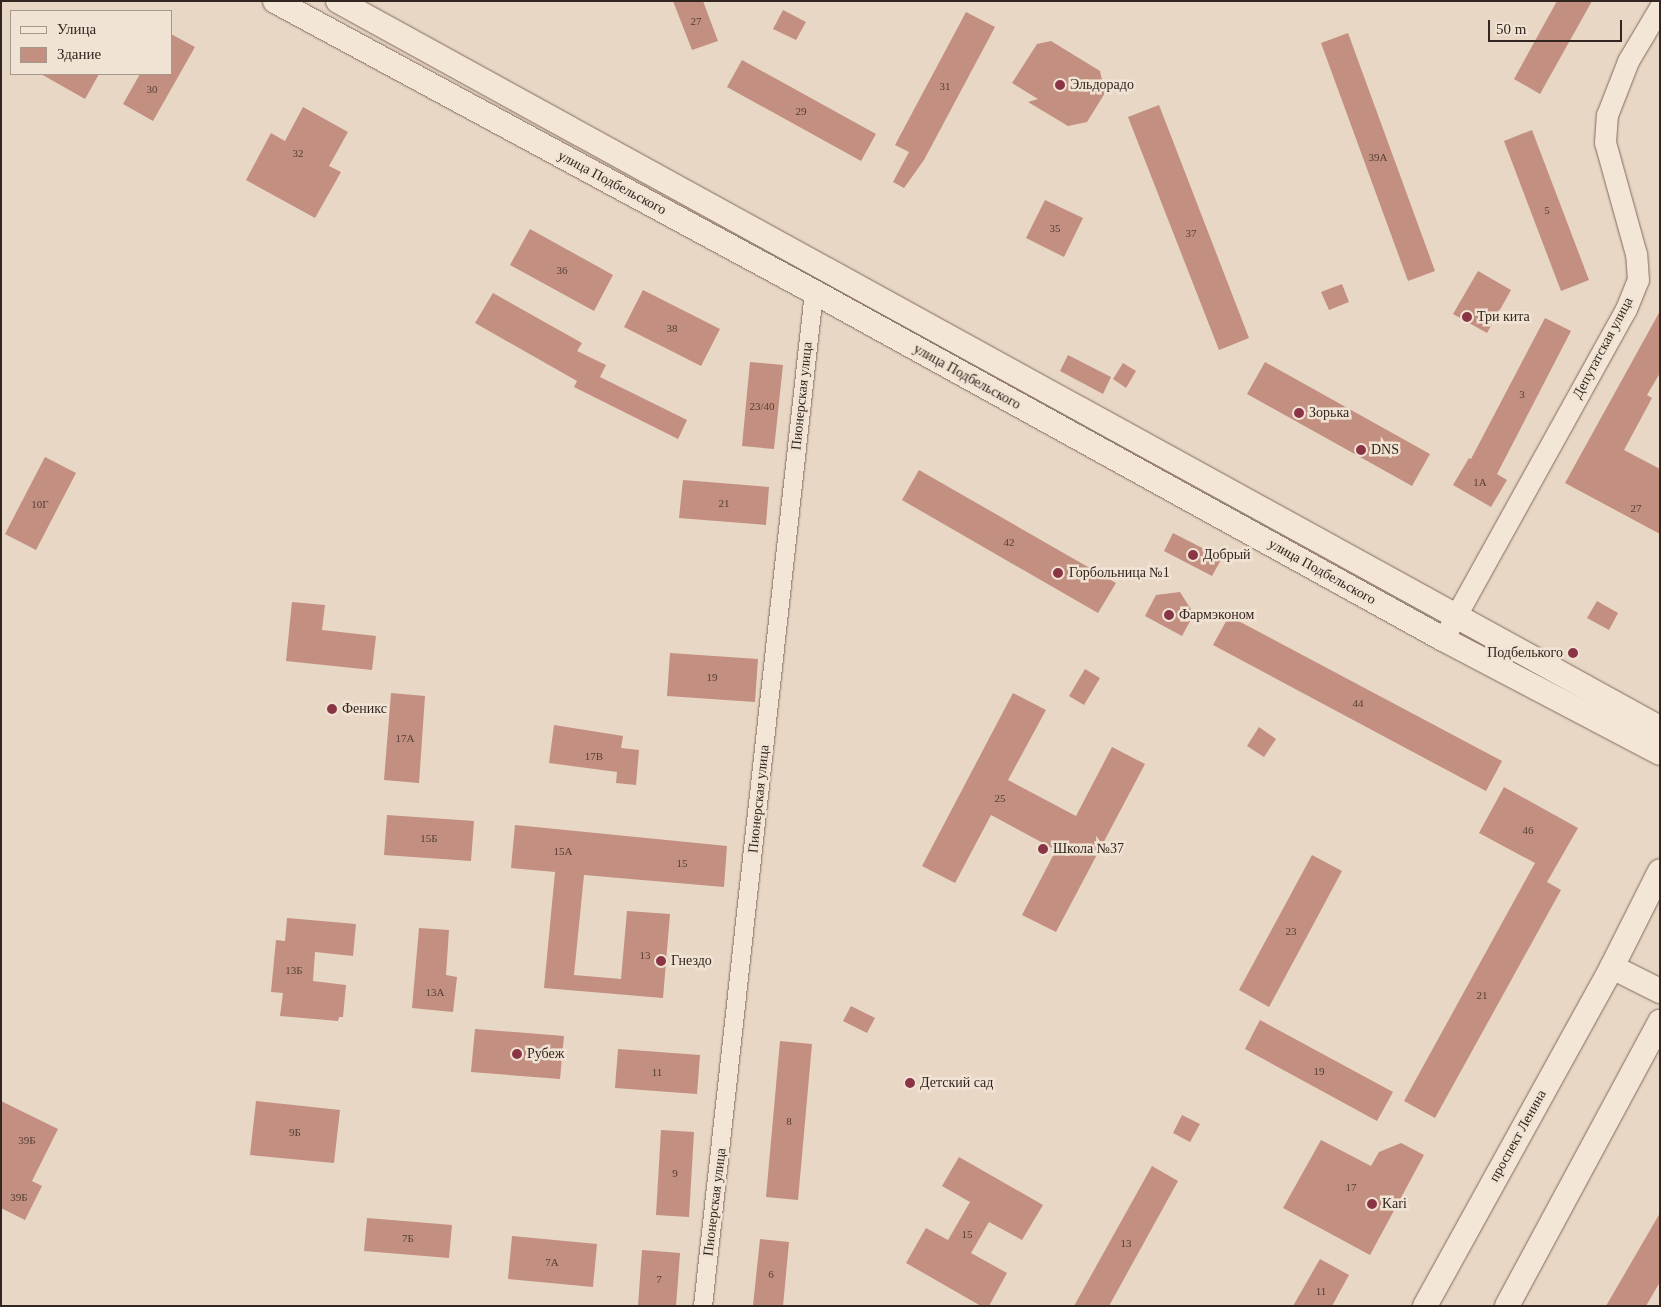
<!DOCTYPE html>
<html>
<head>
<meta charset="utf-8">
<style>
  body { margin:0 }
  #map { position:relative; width:1661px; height:1307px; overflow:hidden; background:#e8d7c5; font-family:"Times New Roman",serif }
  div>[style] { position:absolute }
  .building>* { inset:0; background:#c28f80 }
  .roads { filter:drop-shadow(0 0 1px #816a5d) drop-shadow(0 0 1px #816a5d) }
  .minor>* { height:18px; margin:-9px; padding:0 9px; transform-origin:9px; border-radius:9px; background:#f4e6d7 }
  .tertiary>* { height:21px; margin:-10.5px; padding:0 10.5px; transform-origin:10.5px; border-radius:10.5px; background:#f4e6d7 }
  .secondary>* { height:24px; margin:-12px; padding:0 12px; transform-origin:12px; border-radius:12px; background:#f4e6d7 }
  .dots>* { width:14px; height:14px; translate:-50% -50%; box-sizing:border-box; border:2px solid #f1e3d4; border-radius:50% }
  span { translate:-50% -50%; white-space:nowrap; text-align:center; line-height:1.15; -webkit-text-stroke:5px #f1e3d4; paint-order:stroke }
  .number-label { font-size:11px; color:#574037 }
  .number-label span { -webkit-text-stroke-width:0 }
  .poi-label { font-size:14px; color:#33251f }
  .left { translate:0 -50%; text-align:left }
  .right { translate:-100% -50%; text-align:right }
  .street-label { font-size:14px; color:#33251f }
  .frame { position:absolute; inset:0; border:2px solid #33251f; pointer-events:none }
  .legend { position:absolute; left:10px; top:10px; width:162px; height:65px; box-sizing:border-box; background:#f1e3d4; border:1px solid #a5978c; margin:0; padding:6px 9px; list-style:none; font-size:15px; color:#33251f }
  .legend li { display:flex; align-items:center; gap:10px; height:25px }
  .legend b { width:25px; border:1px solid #a5978c }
  .scale { position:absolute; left:1488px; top:20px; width:134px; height:22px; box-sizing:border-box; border:2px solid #33251f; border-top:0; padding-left:6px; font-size:15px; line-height:18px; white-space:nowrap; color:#33251f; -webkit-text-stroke:4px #f1e3d4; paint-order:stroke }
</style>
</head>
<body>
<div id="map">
  <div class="building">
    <div style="clip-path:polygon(673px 1px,703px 1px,718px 41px,692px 50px)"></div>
    <div style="clip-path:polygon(1557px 1px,1592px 1px,1540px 94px,1514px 79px)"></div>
    <div style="clip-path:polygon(783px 10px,806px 22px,796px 40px,773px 29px)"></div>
    <div style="clip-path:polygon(966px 12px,995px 27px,924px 160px,904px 188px,893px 182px,909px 152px,895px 145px)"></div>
    <div style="clip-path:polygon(1348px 33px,1435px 271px,1408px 281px,1321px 43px)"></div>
    <div style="clip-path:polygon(171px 34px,195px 47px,153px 121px,123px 104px,140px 74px,171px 74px)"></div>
    <div style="clip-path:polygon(1051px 41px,1100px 71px,1105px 93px,1087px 122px,1068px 126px,1028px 102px,1038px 99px,1012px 83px,1037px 44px)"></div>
    <div style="clip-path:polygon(742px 60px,876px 134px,861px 161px,727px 87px)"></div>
    <div style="clip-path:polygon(41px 74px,99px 74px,85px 99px)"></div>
    <div style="clip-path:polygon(1159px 105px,1249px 338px,1219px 350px,1128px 117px)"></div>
    <div style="clip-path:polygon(303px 107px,348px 132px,329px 166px,341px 172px,315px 218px,246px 180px,271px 133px,285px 141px)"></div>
    <div style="clip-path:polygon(1532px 130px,1589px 280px,1561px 291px,1504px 141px)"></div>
    <div style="clip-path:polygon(1045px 200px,1083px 218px,1064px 257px,1026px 238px)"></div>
    <div style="clip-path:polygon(530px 229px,613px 275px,594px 311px,510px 265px)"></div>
    <div style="clip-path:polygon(1478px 271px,1511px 290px,1487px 333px,1453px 314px)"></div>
    <div style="clip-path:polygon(1342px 284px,1349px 302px,1329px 310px,1321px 292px)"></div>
    <div style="clip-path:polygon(643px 290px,720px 329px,701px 366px,624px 327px)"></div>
    <div style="clip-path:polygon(493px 293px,582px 343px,577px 351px,606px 365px,600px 377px,687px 420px,678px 439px,574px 387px,577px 381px,475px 323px)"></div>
    <div style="clip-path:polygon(1660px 311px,1660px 373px,1647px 395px,1652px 398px,1624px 450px,1660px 469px,1660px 534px,1565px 483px)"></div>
    <div style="clip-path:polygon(1545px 318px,1571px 331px,1497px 474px,1507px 480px,1491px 507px,1453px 485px,1469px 458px,1471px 459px)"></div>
    <div style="clip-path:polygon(1068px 355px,1111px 377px,1103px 394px,1060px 371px)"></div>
    <div style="clip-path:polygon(750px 362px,783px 365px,774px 449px,742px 446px)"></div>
    <div style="clip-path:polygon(1265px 362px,1430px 454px,1412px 486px,1247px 394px)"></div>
    <div style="clip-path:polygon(1123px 363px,1136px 371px,1126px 388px,1113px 379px)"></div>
    <div style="clip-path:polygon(45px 457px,76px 473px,36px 550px,5px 534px)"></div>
    <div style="clip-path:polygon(919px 470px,1116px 583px,1098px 613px,902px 500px)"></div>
    <div style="clip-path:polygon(683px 480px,769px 487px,766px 525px,679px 518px)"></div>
    <div style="clip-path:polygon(1173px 533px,1222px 558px,1212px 576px,1164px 551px)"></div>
    <div style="clip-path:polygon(1180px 592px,1194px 614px,1182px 636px,1145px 616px,1156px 595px)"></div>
    <div style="clip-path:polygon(1597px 601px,1618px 613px,1609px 630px,1587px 618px)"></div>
    <div style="clip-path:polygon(292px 602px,325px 605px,322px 630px,376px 636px,372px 670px,286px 661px)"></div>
    <div style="clip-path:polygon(1229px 616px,1502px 761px,1486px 791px,1213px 645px)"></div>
    <div style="clip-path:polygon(670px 653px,758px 659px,755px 702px,667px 696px)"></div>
    <div style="clip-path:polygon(1085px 669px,1100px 678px,1084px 705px,1069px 696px)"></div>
    <div style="clip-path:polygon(391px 693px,425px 696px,419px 783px,384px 780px)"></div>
    <div style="clip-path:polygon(1013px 693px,1046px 710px,1008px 780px,1076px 816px,1112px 747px,1145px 764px,1056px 932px,1022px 915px,1056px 850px,991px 815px,955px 883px,922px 866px)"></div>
    <div style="clip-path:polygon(554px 725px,623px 736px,621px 748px,639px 750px,636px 785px,616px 783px,617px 772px,549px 763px)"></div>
    <div style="clip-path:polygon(1259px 727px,1276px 739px,1264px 757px,1247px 746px)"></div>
    <div style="clip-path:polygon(1504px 787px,1578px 828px,1547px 882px,1561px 890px,1435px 1118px,1404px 1101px,1535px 863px,1479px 833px)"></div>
    <div style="clip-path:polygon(387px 815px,474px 821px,471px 861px,384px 855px)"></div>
    <div style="clip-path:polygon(515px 825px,727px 846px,724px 887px,584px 875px,574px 975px,621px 979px,627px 911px,670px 914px,663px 998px,544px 988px,555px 872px,511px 868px)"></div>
    <div style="clip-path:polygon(1312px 855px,1342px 871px,1269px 1007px,1239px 990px)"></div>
    <div style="clip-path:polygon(287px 918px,356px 924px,353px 956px,315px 952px,313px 981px,346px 985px,343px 1017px,339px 1017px,338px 1021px,280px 1016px,283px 993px,271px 992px,276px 940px,285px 941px)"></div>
    <div style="clip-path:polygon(419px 928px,449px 930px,446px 975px,457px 977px,453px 1012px,412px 1008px)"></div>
    <div style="clip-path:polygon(851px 1006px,875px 1018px,867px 1033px,843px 1021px)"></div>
    <div style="clip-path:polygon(1260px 1020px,1393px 1092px,1377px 1121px,1245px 1049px)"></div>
    <div style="clip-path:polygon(475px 1029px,564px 1036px,560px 1079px,471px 1072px)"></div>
    <div style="clip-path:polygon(780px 1041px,812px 1044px,798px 1200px,766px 1197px)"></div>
    <div style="clip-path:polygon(618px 1049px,700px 1055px,697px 1094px,615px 1088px)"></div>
    <div style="clip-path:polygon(1px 1101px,58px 1129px,32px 1181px,42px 1186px,25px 1220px,1px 1208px)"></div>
    <div style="clip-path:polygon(256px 1101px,340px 1110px,334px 1163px,250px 1155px)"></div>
    <div style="clip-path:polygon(1182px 1115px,1200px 1124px,1190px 1142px,1173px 1133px)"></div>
    <div style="clip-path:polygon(661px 1130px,694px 1132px,689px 1217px,656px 1215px)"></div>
    <div style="clip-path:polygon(1321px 1140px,1371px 1166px,1379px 1152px,1401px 1143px,1424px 1155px,1370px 1255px,1283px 1208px)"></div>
    <div style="clip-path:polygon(959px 1157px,1043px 1205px,1022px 1240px,989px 1222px,971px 1253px,1007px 1273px,989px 1306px,981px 1306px,906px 1263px,926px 1228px,948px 1240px,970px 1202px,942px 1186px)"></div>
    <div style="clip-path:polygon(1152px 1166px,1178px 1181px,1109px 1306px,1074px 1306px)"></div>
    <div style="clip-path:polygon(1660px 1213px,1660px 1282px,1646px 1306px,1606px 1306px)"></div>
    <div style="clip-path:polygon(367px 1218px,452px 1225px,449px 1258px,364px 1251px)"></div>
    <div style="clip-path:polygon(512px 1236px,597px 1244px,593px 1287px,508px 1279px)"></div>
    <div style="clip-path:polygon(760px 1239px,789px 1242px,783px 1306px,753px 1306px)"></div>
    <div style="clip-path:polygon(642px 1250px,680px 1253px,676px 1306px,638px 1306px)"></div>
    <div style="clip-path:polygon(1320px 1259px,1349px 1275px,1332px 1306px,1293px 1306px)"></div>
  </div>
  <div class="roads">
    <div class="minor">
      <div style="left:703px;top:1306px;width:1020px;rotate:-83.75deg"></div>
    </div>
    <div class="tertiary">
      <div style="left:1443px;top:639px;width:377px;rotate:-61deg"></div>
      <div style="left:1626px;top:309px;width:31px;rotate:-68deg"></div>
      <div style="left:1638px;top:280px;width:26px;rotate:-94deg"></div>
      <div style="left:1636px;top:254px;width:116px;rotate:-105.5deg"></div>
      <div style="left:1605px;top:142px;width:27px;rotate:-86deg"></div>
      <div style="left:1607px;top:115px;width:58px;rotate:-68.7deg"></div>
      <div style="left:1628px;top:61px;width:63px;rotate:-59.3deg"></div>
    </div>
    <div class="secondary">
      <div style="left:275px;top:1px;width:613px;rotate:28.36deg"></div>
      <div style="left:814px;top:292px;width:718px;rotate:28.88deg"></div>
      <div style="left:1443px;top:639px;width:245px;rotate:27.7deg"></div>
      <div style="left:338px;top:1px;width:1509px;rotate:28.81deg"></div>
      <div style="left:1612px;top:967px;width:54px;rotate:26.6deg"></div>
      <div style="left:1425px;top:1306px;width:387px;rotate:-61.1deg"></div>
      <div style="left:1612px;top:967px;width:107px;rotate:-63.4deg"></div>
      <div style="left:1507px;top:1306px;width:323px;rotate:-61.7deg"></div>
    </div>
  </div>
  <div class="dots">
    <div style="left:1060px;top:85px;background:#893545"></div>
    <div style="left:1467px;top:317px;background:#893545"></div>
    <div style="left:1299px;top:413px;background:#893545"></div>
    <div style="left:1361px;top:450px;background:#893545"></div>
    <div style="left:1193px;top:555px;background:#893545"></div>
    <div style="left:1058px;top:573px;background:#893545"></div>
    <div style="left:1169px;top:615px;background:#893545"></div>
    <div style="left:1573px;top:653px;background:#893545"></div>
    <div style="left:332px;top:709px;background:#893545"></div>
    <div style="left:1043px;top:849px;background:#893545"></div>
    <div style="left:661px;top:961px;background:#893545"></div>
    <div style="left:517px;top:1054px;background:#893545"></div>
    <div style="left:910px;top:1083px;background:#893545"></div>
    <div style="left:1372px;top:1204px;background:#893545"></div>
  </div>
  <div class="number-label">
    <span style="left:696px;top:21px">27</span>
    <span style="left:945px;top:86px">31</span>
    <span style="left:152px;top:89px">30</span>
    <span style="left:801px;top:111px">29</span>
    <span style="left:298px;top:153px">32</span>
    <span style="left:1378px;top:157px">39А</span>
    <span style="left:1547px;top:210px">5</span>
    <span style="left:1055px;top:228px">35</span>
    <span style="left:1191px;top:233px">37</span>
    <span style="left:562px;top:270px">36</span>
    <span style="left:672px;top:328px">38</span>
    <span style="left:1522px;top:394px">3</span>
    <span style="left:762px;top:406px">23/40</span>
    <span style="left:1480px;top:482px">1А</span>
    <span style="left:724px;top:503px">21</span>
    <span style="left:40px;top:504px">10Г</span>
    <span style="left:1636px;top:508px">27</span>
    <span style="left:1009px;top:542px">42</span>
    <span style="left:712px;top:677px">19</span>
    <span style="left:1358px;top:703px">44</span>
    <span style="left:405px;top:738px">17А</span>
    <span style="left:594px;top:756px">17В</span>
    <span style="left:1000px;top:798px">25</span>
    <span style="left:1528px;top:830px">46</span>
    <span style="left:429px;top:838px">15Б</span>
    <span style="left:563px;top:851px">15А</span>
    <span style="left:682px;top:863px">15</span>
    <span style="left:1291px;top:931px">23</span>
    <span style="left:645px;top:955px">13</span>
    <span style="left:294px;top:970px">13Б</span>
    <span style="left:435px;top:992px">13А</span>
    <span style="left:1482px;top:995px">21</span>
    <span style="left:1319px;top:1071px">19</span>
    <span style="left:657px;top:1072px">11</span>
    <span style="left:789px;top:1121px">8</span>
    <span style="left:295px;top:1132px">9Б</span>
    <span style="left:27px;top:1140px">39Б</span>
    <span style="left:675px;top:1173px">9</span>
    <span style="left:1351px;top:1187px">17</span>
    <span style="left:19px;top:1197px">39Б</span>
    <span style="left:967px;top:1234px">15</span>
    <span style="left:408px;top:1238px">7Б</span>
    <span style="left:1126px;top:1243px">13</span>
    <span style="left:552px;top:1262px">7А</span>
    <span style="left:771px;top:1274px">6</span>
    <span style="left:659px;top:1279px">7</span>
    <span style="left:1321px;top:1291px">11</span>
  </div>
  <div class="poi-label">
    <span class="left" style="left:1070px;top:85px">Эльдорадо</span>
    <span class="left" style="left:1477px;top:317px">Три кита</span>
    <span class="left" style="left:1309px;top:413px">Зорька</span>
    <span class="left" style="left:1371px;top:450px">DNS</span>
    <span class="left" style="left:1203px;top:555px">Добрый</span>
    <span class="left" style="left:1069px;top:573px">Горбольница №1</span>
    <span class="left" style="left:1179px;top:615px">Фармэконом</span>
    <span class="right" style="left:1563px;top:653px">Подбелького</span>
    <span class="left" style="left:342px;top:709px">Феникс</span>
    <span class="left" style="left:1053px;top:849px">Школа №37</span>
    <span class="left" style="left:671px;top:961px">Гнездо</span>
    <span class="left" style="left:527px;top:1054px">Рубеж</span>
    <span class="left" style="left:920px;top:1083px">Детский сад</span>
    <span class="left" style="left:1382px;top:1204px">Kari</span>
  </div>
  <div class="street-label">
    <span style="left:612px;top:183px;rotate:28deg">улица Подбельского</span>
    <span style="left:1603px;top:348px;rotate:-62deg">Депутатская улица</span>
    <span style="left:967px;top:377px;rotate:29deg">улица Подбельского</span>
    <span style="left:802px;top:396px;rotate:-84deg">Пионерская улица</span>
    <span style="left:1322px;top:572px;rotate:29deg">улица Подбельского</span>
    <span style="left:759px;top:799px;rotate:-84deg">Пионерская улица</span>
    <span style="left:1518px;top:1136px;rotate:-61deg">проспект Ленина</span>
    <span style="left:715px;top:1202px;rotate:-83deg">Пионерская улица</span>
  </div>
  <div class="frame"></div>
  <ul class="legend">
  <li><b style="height:6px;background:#f4e6d7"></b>Улица</li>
  <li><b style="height:14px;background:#c28f80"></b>Здание</li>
  </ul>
  <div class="scale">50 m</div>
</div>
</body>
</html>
